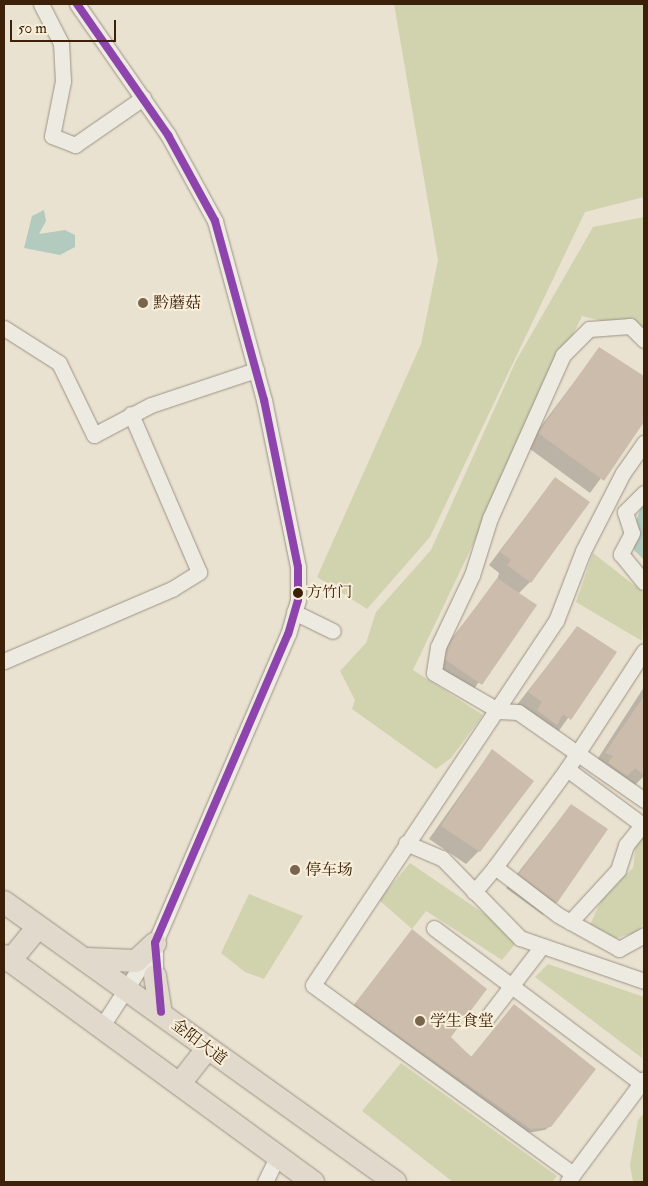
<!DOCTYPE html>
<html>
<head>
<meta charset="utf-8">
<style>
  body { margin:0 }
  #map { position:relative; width:648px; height:1186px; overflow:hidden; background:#eae2d0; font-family:"IM FELL Double Pica","Noto Serif SC",serif }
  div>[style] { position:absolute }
  .green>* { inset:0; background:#d1d2ae }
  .water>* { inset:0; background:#b3cabe }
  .shadow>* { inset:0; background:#0003 }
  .building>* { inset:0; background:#ccbcac }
  .roads { filter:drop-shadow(0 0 1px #9b9285) drop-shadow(0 0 1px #9b9285) }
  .street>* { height:15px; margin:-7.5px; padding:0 7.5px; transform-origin:7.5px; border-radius:7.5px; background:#edeae1 }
  .primary>* { height:22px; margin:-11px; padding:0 11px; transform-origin:11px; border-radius:11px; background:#e1d9cb }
  .bus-1>* { height:8px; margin:-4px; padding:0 4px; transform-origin:4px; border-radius:4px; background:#8e44ad }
  .dots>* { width:14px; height:14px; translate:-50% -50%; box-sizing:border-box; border:2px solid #f8efda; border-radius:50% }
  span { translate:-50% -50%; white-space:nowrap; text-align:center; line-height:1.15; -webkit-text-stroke:4px #f8efda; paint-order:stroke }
  .bus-label { font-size:15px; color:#3c2008 }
  .left { translate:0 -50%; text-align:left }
  .poi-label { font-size:16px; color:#3c2008 }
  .street-label { font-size:16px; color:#3c2008 }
  .frame { position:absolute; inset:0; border:5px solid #3c2008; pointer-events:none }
  .scale { position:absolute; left:10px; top:20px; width:106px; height:22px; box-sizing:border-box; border:2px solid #3c2008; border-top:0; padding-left:6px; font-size:15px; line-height:18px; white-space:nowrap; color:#3c2008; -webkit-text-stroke:4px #f8efda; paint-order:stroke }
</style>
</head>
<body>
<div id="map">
  <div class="green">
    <div style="clip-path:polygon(394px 4px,644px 4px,644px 197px,585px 212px,430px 537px,367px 609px,317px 577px,421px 344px,438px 260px)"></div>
    <div style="clip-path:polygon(644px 217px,644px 331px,582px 316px,413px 670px,483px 715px,451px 758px,436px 769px,352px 709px,355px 700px,340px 671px,366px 643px,376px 612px,431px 550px,516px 361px,593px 227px)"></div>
    <div style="clip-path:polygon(593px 553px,644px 593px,642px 641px,576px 602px)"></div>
    <div style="clip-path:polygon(637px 834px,644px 835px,644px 922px,638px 932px,610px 940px,589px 927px,604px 894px,633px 868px)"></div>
    <div style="clip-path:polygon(410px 863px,520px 938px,502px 960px,426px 911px,412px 929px,379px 900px)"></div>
    <div style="clip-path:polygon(249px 894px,303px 916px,264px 979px,245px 972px,221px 953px)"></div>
    <div style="clip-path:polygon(548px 964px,644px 997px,642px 1058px,535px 977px)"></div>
    <div style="clip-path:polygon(401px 1063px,557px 1176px,552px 1182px,453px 1182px,362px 1111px)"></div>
    <div style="clip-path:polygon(644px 1113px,644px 1182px,633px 1182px,630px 1165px,638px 1120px)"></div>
  </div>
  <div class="water">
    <div style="clip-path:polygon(44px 210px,46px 221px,39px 234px,65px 230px,75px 235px,75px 247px,60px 255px,24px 248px,32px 216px)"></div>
    <div style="clip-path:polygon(644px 498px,644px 560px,634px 550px,632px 533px)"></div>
  </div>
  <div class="shadow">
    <div style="clip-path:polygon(599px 349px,644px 378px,644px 420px,590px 493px,526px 446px)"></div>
    <div style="clip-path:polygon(555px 478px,530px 582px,518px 594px,535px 605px,468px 697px,428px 669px,497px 580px,499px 573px,489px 565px)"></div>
    <div style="clip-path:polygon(578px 627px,615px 652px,558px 732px,516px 706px)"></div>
    <div style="clip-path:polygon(644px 687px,644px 776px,632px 788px,613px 788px,596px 776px,601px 769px,593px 766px)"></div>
    <div style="clip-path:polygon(492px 750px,479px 851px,466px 864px,429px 839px)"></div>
    <div style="clip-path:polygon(571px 805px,556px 902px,543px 915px,506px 888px)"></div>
    <div style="clip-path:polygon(408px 935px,450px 1038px,550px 1126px,545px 1130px,527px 1133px,350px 1010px)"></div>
  </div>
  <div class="building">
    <div style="clip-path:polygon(599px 347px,644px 376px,644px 422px,604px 481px,538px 433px)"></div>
    <div style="clip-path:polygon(555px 477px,590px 502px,531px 583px,507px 565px,511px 560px,500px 552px)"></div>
    <div style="clip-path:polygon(497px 578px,537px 605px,482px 685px,440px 656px)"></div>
    <div style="clip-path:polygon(577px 626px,617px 652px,571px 720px,563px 714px,557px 725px,537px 710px,542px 702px,528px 692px)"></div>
    <div style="clip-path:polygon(644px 696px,644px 775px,635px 768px,627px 776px,608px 763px,613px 756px,605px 753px)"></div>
    <div style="clip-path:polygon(492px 749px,534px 781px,480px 852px,441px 826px)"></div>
    <div style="clip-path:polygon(571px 804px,608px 829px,557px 903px,518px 875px)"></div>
    <div style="clip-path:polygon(412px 929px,487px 989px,451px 1037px,471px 1057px,514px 1004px,596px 1069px,551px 1127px,531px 1129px,354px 1005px)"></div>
  </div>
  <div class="roads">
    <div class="street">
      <div style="left:41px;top:4px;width:44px;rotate:62.9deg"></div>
      <div style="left:61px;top:43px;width:38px;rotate:87deg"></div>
      <div style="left:63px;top:81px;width:56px;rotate:101.3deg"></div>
      <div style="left:52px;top:136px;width:25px;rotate:21deg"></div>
      <div style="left:75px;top:145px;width:83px;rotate:-34.7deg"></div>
      <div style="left:77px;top:4px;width:160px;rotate:55.2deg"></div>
      <div style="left:168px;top:135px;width:98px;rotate:61.3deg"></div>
      <div style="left:215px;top:221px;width:186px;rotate:74.7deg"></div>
      <div style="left:264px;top:400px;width:170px;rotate:78.5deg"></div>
      <div style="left:298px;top:567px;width:33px;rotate:90deg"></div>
      <div style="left:298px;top:600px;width:35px;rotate:106deg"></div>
      <div style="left:288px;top:634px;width:336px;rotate:113.3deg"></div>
      <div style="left:155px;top:943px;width:33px;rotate:90deg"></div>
      <div style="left:4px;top:328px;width:65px;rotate:32.5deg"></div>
      <div style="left:59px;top:363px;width:80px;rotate:64.1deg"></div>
      <div style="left:94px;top:435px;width:64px;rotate:-27.8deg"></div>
      <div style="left:151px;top:405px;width:111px;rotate:-18.4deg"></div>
      <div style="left:644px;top:340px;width:20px;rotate:-135deg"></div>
      <div style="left:630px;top:326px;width:41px;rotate:175.8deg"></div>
      <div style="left:589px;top:329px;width:37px;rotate:135deg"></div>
      <div style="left:563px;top:355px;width:179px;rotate:114.1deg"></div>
      <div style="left:490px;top:518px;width:60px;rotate:107.5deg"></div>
      <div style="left:472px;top:575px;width:80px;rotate:115.3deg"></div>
      <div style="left:438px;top:647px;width:26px;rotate:99deg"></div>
      <div style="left:434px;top:673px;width:75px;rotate:30.3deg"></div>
      <div style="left:499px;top:711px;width:19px;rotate:3deg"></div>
      <div style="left:518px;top:712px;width:154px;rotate:34.9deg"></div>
      <div style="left:644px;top:493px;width:27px;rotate:135deg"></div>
      <div style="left:625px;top:512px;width:22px;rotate:72deg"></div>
      <div style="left:632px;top:533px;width:24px;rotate:118deg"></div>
      <div style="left:621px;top:554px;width:36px;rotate:51deg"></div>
      <div style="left:294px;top:612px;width:43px;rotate:26deg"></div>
      <div style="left:644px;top:651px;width:141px;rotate:123.1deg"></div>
      <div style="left:567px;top:769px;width:96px;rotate:36.5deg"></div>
      <div style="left:4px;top:661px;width:183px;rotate:-23.2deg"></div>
      <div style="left:172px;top:589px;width:32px;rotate:-32deg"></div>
      <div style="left:199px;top:572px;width:172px;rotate:-113.3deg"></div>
      <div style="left:406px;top:843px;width:39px;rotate:23deg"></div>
      <div style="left:442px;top:858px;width:112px;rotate:45.7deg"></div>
      <div style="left:520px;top:938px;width:131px;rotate:19.1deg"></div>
      <div style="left:495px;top:867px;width:122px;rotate:-53.7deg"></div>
      <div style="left:474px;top:892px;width:33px;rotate:-50deg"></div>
      <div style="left:495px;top:867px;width:79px;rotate:37.3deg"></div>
      <div style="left:558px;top:915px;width:70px;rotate:29.1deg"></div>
      <div style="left:619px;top:949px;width:29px;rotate:-29deg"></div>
      <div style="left:570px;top:922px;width:71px;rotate:-47.3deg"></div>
      <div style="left:618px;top:870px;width:26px;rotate:-72deg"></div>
      <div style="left:626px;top:845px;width:26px;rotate:-51deg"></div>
      <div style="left:434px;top:928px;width:259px;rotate:36.8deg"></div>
      <div style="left:486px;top:1019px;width:92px;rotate:-52.5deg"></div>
      <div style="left:102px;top:1026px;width:85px;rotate:-57.1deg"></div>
      <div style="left:573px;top:1174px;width:321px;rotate:-144deg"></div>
      <div style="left:313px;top:985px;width:438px;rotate:-56.3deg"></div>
      <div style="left:556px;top:621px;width:75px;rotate:-68.9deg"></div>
      <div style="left:583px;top:551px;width:88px;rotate:-62.9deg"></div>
      <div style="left:623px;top:473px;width:37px;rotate:-55deg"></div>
      <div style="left:568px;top:1181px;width:127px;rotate:-53.3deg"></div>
      <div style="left:265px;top:1182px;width:28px;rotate:-64deg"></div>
    </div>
    <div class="primary">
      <div style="left:4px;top:902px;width:481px;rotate:35.6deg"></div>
      <div style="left:4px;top:956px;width:383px;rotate:36.2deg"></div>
      <div style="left:88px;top:959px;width:48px;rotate:2.4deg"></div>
      <div style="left:136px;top:961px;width:26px;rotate:-43deg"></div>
      <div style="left:10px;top:961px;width:44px;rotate:-50.5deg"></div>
      <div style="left:155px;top:976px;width:36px;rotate:81deg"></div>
      <div style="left:181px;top:1082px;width:42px;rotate:-51.8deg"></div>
    </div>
  </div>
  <div class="bus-1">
    <div style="left:77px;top:4px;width:160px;rotate:55.2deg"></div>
    <div style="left:168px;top:135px;width:98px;rotate:61.3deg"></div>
    <div style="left:215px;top:221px;width:186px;rotate:74.7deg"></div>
    <div style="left:264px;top:400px;width:170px;rotate:78.5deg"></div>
    <div style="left:298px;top:567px;width:33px;rotate:90deg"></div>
    <div style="left:298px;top:600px;width:35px;rotate:106deg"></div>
    <div style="left:288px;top:634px;width:336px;rotate:113.3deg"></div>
    <div style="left:155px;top:943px;width:69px;rotate:85deg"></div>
  </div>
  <div class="dots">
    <div style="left:143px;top:303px;background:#79644e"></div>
    <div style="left:298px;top:593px;background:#3c2008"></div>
    <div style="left:295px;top:870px;background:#79644e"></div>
    <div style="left:420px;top:1021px;background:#79644e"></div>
  </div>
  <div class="bus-label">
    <span class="left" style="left:307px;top:593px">方竹门</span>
  </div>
  <div class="poi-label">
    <span class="left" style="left:153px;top:303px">黔蘑菇</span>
    <span class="left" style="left:305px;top:870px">停车场</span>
    <span class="left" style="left:430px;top:1021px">学生食堂</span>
  </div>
  <div class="street-label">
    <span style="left:199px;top:1042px;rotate:37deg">金阳大道</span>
  </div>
  <div class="frame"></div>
  <div class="scale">50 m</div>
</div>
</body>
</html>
